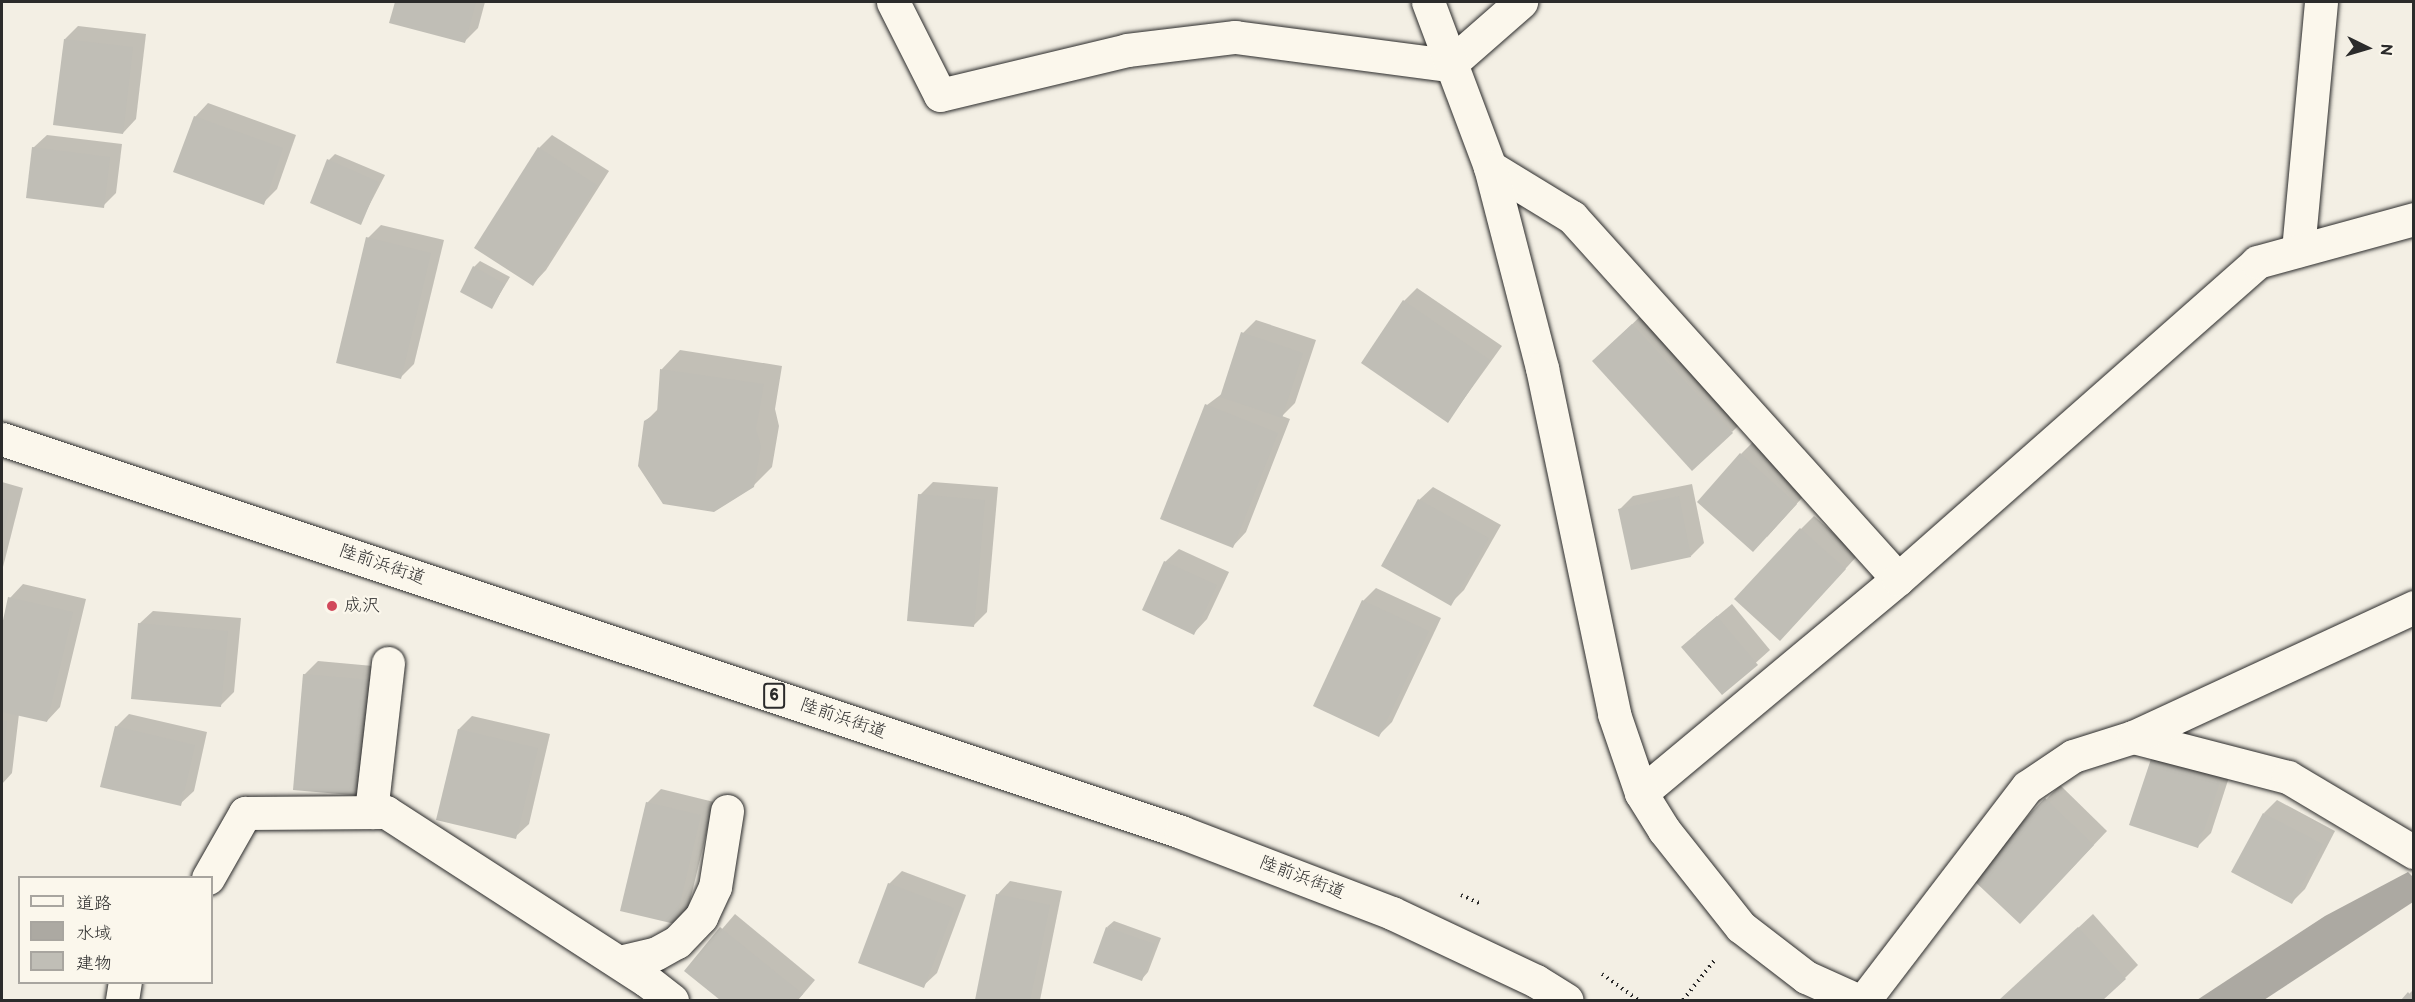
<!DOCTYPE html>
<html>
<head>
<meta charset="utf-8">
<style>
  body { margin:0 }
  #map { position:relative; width:2415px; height:1002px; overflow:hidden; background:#f3efe4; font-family:"Balsamiq Sans","Klee One",sans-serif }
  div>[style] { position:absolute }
  .water>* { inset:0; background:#aca9a2 }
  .shadow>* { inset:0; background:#0003 }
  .building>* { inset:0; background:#c0beb6 }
  .path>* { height:4px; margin-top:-2px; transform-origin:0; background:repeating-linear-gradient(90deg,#2b2b2b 0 1.5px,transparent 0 6px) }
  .roads { filter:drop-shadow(0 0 2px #2b2b2b) drop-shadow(0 0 2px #2b2b2b) }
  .street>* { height:33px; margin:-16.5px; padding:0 16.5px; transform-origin:16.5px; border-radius:16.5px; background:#fbf7ec }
  .secondary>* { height:33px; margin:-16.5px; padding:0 16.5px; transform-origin:16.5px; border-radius:16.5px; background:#fbf7ec }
  .highway>* { height:33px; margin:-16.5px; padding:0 16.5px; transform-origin:16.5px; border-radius:16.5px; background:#fbf7ec }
  .dots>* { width:16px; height:16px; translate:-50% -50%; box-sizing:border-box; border:3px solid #fbf7ec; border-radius:50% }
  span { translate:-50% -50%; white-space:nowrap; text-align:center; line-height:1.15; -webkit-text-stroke:4.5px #fbf7ec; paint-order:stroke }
  .shield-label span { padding:2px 4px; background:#fbf7ec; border:2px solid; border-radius:4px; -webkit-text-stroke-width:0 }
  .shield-label { font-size:16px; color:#2b2b2b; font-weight:700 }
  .street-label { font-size:18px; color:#2b2b2b }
  .poi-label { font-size:18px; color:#2b2b2b }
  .left { translate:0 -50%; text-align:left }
  .frame { position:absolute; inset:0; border:3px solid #2b2b2b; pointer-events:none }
  .legend { position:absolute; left:18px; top:876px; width:195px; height:108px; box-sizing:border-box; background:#fbf7ec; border:2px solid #a8a59f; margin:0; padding:8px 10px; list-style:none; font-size:18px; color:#2b2b2b }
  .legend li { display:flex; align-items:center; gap:12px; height:30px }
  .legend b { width:30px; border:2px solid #a8a59f }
  .north { position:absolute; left:2337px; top:18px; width:60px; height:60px; -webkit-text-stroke:4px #fbf7ec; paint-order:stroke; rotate:95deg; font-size:16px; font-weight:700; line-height:24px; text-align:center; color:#2b2b2b }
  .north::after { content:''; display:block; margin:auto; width:21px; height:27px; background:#2b2b2b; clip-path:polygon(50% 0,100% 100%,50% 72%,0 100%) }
</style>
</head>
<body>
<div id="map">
  <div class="water">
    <div style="clip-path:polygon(2408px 872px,2413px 877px,2413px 902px,2264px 1000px,2197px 1000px,2325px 916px)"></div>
  </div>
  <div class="shadow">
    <div style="clip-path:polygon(396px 2px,485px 2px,478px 28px,465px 41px,391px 22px)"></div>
    <div style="clip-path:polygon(78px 26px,146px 34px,136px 119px,123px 133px,65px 39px)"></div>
    <div style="clip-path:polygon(208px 103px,296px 135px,277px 189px,263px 203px,195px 117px)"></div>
    <div style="clip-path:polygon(47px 135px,122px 144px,116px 193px,103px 206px,33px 148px)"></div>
    <div style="clip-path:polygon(552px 135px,609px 171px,546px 270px,533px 284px,539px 148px)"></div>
    <div style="clip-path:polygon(335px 154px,385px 175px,360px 223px,329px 160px)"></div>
    <div style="clip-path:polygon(381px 225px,444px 240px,414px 364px,401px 377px,368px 238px)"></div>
    <div style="clip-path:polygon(480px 261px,510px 277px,492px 307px,474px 267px)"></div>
    <div style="clip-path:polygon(1417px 288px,1502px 346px,1448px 421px,1404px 301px)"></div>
    <div style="clip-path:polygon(1646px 311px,1745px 419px,1732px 432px,1607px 348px)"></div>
    <div style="clip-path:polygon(1256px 320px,1316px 340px,1295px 403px,1282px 416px,1290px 419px,1246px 532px,1233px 546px,1207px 405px,1223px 393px,1243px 333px)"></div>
    <div style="clip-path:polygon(680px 350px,782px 366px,775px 409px,779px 426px,772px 467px,753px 486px,646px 421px,659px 408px,662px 369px)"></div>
    <div style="clip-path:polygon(1754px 441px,1809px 490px,1767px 537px,1741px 454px)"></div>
    <div style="clip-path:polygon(2px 482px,23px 488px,2px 571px)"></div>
    <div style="clip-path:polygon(933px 482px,998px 487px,987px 612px,973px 626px,920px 495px)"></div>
    <div style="clip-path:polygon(1692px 484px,1704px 543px,1691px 556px,1620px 509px,1633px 496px)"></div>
    <div style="clip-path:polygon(1433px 487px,1501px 525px,1464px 590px,1450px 604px,1419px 500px)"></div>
    <div style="clip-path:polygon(1814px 516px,1858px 555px,1793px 626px,1801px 529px)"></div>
    <div style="clip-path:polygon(1179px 549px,1229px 572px,1207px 619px,1194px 633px,1165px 562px)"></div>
    <div style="clip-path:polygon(23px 584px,86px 599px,60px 707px,47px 721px,19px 714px,12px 773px,2px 784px,2px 632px,10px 598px)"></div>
    <div style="clip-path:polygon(1376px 588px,1441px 618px,1392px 722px,1379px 735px,1363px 601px)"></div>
    <div style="clip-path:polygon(1732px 604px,1770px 650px,1722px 693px,1696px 634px)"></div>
    <div style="clip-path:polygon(153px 611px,241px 618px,234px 692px,221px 705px,139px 624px)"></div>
    <div style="clip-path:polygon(318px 661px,384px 667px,361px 795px,304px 675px)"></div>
    <div style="clip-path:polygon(129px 714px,207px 732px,194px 791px,180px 804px,116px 727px)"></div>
    <div style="clip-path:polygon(472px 716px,550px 734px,529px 824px,515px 837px,459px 729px)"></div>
    <div style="clip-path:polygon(2166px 747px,2232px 768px,2211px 833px,2198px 846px,2152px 760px)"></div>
    <div style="clip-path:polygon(2060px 785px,2107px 831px,2033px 909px,1973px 877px)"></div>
    <div style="clip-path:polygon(661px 789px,714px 802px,688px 909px,675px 922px,647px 803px)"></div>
    <div style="clip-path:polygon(2277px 800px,2335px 831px,2305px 889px,2292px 902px,2264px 813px)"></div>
    <div style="clip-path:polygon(902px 871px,966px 895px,937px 973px,923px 986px,889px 884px)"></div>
    <div style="clip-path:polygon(1010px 881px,1062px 891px,1040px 1000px,976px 1000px,997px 895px)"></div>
    <div style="clip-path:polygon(735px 914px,815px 980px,798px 1000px,723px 1000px,686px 971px)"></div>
    <div style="clip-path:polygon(2093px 914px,2138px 965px,2125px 978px,2101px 1000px,2001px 1000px)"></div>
    <div style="clip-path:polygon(1114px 921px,1161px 938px,1148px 972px,1142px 979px,1107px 927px)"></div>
    <div style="clip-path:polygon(2414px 989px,2414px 1000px,2403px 1000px)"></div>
  </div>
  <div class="building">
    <div style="clip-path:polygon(395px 2px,476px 2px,465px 43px,389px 23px)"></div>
    <div style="clip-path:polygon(64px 39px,133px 47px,123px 134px,53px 125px)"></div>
    <div style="clip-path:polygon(194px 116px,283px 148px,264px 205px,173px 172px)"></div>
    <div style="clip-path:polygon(32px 147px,110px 157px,104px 208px,26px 198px)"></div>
    <div style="clip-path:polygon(538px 147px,597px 185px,533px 286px,474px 248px)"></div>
    <div style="clip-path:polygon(327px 159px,379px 182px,361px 225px,310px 203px)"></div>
    <div style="clip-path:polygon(366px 237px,431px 253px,401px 379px,336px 363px)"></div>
    <div style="clip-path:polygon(473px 266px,505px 284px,492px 309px,460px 292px)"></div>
    <div style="clip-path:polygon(1403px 300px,1490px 360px,1448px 423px,1361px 363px)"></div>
    <div style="clip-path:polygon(1632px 324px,1733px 433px,1692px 471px,1592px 361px)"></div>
    <div style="clip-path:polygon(1241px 332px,1303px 353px,1282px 418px,1220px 397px)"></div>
    <div style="clip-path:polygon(660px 369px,764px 384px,756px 429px,761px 446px,754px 487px,714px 512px,663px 504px,638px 466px,644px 421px,657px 413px)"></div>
    <div style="clip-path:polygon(1205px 404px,1278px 433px,1233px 548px,1160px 519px)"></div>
    <div style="clip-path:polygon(1740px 453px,1797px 504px,1753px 552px,1697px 502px)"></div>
    <div style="clip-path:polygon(918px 494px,985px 500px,974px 627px,907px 621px)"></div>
    <div style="clip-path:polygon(1679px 496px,1691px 557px,1631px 570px,1618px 509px)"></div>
    <div style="clip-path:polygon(2px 499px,11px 501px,2px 537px)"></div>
    <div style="clip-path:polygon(1418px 499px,1489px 538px,1451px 606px,1381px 566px)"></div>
    <div style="clip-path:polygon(1800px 528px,1846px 569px,1780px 641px,1734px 599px)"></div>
    <div style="clip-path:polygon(1164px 561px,1217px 585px,1194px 635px,1142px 610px)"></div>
    <div style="clip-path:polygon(8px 597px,73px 612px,47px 722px,2px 712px,2px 625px)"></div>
    <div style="clip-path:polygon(1362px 600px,1429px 631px,1379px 737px,1313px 706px)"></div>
    <div style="clip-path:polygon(1717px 616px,1758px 665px,1722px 695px,1681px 647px)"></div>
    <div style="clip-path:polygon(138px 623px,228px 631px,221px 707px,131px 699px)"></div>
    <div style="clip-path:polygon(303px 674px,372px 680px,362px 796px,293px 790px)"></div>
    <div style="clip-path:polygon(2px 720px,7px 721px,3px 758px,2px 758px)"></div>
    <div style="clip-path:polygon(115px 726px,195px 745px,181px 806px,100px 787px)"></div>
    <div style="clip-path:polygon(458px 729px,538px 748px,516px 839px,436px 820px)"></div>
    <div style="clip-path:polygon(2151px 759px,2220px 782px,2198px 848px,2129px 825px)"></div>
    <div style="clip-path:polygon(2045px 798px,2094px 845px,2020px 924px,1970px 877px)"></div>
    <div style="clip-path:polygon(646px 802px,701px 815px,675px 924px,620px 911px)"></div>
    <div style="clip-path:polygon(2263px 813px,2323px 844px,2292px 904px,2231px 872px)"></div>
    <div style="clip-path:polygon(888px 883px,954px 908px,924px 988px,858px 963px)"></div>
    <div style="clip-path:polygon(996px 894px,1050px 905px,1030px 1000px,975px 1000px)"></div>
    <div style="clip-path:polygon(720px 927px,803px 994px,797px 1000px,720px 1000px,684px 971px)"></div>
    <div style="clip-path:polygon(1106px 927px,1155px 944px,1142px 981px,1093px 963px)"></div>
    <div style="clip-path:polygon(2078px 927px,2126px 979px,2103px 1000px,1999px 1000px)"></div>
    <div style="clip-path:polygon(2408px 992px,2414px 1000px,2401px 1000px)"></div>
  </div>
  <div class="path">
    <div style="left:1461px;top:895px;width:20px;rotate:24deg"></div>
    <div style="left:1602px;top:974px;width:44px;rotate:35.8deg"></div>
    <div style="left:1683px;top:1000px;width:50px;rotate:-51.5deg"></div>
  </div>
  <div class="roads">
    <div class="street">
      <div style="left:893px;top:2px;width:104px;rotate:63.2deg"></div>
      <div style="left:940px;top:95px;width:192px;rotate:-13.5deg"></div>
      <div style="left:1127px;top:50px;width:109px;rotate:-6.9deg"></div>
      <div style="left:1235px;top:37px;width:216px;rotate:7.5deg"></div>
      <div style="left:1449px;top:65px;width:96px;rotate:-41.2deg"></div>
      <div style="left:1490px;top:167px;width:96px;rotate:31.4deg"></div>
      <div style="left:1572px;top:217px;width:487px;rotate:48deg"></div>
      <div style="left:2298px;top:250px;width:249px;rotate:-84.7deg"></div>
      <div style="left:2133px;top:737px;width:160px;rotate:14.5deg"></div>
      <div style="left:2288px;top:777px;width:147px;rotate:30.8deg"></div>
      <div style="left:1641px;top:793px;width:334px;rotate:-39.8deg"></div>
      <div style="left:1898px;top:579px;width:479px;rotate:-41.4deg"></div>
      <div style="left:2257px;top:262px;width:163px;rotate:-15.3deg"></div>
      <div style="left:371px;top:812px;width:150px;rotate:-83.5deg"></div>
      <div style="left:208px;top:878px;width:75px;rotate:-60.4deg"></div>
      <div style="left:245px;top:813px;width:141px;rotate:-0.4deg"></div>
      <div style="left:386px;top:812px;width:310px;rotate:32.9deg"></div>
      <div style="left:646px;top:980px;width:33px;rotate:38deg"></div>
      <div style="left:619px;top:962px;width:37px;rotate:-13deg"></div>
      <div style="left:655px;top:954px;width:25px;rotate:-29deg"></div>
      <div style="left:677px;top:942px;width:35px;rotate:-46deg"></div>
      <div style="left:701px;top:917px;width:33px;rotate:-65deg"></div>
      <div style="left:715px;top:887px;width:77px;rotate:-81deg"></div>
      <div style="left:122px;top:1000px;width:18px;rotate:-81deg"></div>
      <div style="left:1864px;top:1000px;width:268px;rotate:-52.6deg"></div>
      <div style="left:2027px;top:787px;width:55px;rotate:-34deg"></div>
      <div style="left:2073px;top:756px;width:63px;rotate:-17.6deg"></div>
      <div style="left:2133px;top:737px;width:310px;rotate:-24.8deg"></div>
    </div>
    <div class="secondary">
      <div style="left:1428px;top:2px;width:176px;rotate:69.4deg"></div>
      <div style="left:1490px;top:167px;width:208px;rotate:75.5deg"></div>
      <div style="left:1542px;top:368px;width:353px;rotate:78.2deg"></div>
      <div style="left:1614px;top:714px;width:83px;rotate:71.1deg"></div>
      <div style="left:1641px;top:793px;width:44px;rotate:58.1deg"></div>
      <div style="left:1664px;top:830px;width:124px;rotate:51.6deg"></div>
      <div style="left:1741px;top:927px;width:82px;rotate:37.6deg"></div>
      <div style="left:1806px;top:977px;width:56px;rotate:24.3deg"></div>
    </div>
    <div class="highway">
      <div style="left:2px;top:439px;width:1243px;rotate:18.43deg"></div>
      <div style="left:1181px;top:832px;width:226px;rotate:21deg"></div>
      <div style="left:1392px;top:913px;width:159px;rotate:25.3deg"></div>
      <div style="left:1536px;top:981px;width:36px;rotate:32deg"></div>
    </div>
  </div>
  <div class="dots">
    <div style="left:332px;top:606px;background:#d1495b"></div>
  </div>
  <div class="shield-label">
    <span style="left:774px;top:696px">6</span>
  </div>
  <div class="street-label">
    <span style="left:382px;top:565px;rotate:19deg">陸前浜街道</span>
    <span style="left:843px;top:719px;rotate:19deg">陸前浜街道</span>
    <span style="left:1302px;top:878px;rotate:21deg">陸前浜街道</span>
  </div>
  <div class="poi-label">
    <span class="left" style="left:344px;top:606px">成沢</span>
  </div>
  <div class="frame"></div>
  <ul class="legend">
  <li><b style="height:8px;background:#fbf7ec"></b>道路</li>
  <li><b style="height:16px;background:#aca9a2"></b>水域</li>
  <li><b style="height:16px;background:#c0beb6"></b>建物</li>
  </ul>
  <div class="north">N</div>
</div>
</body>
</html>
